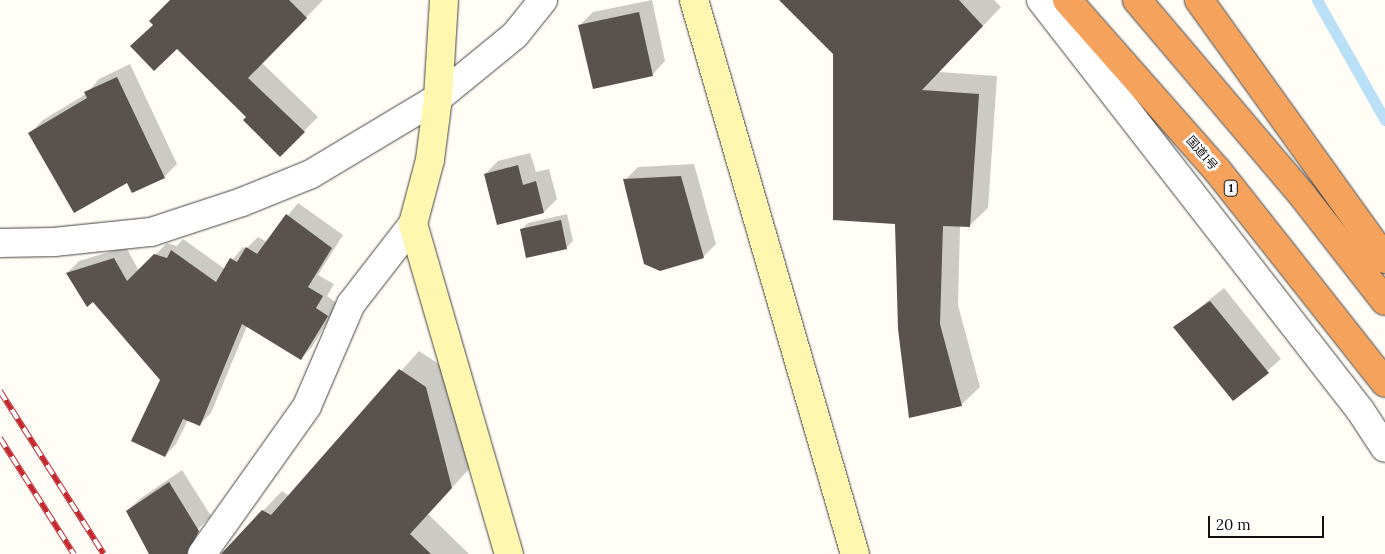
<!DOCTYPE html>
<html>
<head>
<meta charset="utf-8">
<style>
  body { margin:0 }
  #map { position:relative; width:1385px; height:554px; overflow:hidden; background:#fffdf5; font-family:Lora,"Noto Sans JP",serif }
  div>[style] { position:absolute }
  .shadow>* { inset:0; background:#0003 }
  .stream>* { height:11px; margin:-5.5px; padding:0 5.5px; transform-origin:5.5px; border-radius:5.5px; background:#b9e0f7 }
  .building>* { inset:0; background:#5a524d }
  .roads { filter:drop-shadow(0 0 1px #444) drop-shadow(0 0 1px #444) }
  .street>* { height:28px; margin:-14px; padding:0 14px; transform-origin:14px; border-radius:14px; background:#fff }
  .secondary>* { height:28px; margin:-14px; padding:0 14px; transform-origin:14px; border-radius:14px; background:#fff6b0 }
  .highway>* { height:28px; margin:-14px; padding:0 14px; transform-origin:14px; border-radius:14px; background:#f5a25d }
  .rail>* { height:5.5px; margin-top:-2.75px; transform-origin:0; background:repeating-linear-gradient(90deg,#fff 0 11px,#c4262e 0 22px); box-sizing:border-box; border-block:1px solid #c4262e }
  span { translate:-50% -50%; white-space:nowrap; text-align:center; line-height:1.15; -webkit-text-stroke:5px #fff; paint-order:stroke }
  .shield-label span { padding:1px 4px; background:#fff; border:1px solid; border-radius:4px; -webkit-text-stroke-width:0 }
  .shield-label { font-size:11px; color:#111; font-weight:700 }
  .street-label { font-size:12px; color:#111 }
  .scale { position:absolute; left:1208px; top:516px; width:116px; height:22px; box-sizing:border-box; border:2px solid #111; border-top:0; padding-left:6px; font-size:15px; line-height:18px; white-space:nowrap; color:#111; -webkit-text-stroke:4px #fff; paint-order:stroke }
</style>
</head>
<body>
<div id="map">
  <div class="shadow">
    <div style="clip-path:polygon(172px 0,323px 0,262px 63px,318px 117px,280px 155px,248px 117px,154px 25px)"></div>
    <div style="clip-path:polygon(652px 0,665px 61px,652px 75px,580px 25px,593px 12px)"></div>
    <div style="clip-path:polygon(781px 0,994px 0,1001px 7px,939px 72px,997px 76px,988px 208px,969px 226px,960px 226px,958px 305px,980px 387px,961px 405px,834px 54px)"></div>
    <div style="clip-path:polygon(130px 64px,177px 164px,164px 177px,128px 181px,30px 133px,43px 120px,86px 94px,99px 79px)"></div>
    <div style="clip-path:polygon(530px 153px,536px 172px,549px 169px,557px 199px,544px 212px,498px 224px,485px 174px,498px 161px)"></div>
    <div style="clip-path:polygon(694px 164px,716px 244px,703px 257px,625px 180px,638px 167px)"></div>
    <div style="clip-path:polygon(298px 203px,343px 235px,318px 275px,334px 284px,327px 296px,338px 304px,312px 347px,300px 359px,247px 326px,211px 413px,199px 425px,188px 420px,176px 444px,165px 456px,162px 380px,67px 273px,79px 261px,126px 247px,139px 271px,167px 243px,177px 246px,183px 239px,225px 269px,243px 247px,246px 249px,258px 237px,267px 242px)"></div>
    <div style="clip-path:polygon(567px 214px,573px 241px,566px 248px,521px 230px,528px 223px)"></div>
    <div style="clip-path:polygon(1224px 288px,1281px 359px,1233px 400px,1175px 327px)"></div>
    <div style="clip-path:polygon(419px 351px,445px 368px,470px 468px,428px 514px,469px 554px,228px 554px,235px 540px,282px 491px,289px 496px)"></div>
    <div style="clip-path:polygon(182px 470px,211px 516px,198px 529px,158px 554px,151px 554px,127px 511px,141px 498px)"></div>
  </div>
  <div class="stream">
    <div style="left:1317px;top:0;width:138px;rotate:60.5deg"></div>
  </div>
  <div class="building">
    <div style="clip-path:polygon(170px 0,289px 0,307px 18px,248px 78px,305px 132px,280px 157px,243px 120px,246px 117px,177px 49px,154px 71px,130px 46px,153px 25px,149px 21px)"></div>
    <div style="clip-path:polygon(779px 0,959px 0,983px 26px,922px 90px,979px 94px,970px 227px,943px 226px,940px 324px,962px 406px,909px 418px,898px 329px,895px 224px,833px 220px,833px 54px)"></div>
    <div style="clip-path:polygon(639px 12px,653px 76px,593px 89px,578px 25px)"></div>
    <div style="clip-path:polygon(117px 77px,165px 178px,132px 193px,127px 183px,74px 213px,28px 133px,87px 98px,84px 92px)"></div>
    <div style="clip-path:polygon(518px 165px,523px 185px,536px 181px,544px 213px,497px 225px,484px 174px)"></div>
    <div style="clip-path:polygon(681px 176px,704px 258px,660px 271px,644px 264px,623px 179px)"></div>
    <div style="clip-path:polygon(286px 214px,332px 248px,308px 287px,323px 296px,316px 308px,328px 316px,301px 360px,242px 324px,200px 426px,183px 419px,165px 457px,131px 441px,160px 380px,93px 302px,87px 307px,66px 273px,114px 258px,127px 281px,154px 254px,167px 258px,171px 250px,216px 282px,230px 258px,237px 262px,246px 247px,257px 254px)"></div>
    <div style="clip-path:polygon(561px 220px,567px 249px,526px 258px,520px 229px)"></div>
    <div style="clip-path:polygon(1210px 301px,1269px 373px,1233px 401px,1173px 327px)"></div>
    <div style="clip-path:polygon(399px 369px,426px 387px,452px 488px,410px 534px,431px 554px,221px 554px,262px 510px,271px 515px)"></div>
    <div style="clip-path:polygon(169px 482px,199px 531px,187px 554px,149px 554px,126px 511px)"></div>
  </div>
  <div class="roads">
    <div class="street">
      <div style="left:1041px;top:0;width:519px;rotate:52.12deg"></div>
      <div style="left:1360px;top:410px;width:45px;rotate:56.7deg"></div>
      <div style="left:0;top:243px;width:54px;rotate:-1.1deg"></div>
      <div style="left:54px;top:242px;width:98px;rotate:-5.9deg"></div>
      <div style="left:151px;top:232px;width:96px;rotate:-18.2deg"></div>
      <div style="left:242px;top:202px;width:74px;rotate:-22.1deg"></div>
      <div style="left:311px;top:174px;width:148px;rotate:-30.9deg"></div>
      <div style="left:438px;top:98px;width:99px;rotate:-39.3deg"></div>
      <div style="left:515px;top:35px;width:45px;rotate:-51.3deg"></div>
      <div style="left:202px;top:554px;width:181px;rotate:-54.6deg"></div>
      <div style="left:307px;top:406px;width:111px;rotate:-66.7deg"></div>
      <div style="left:351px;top:304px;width:101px;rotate:-52.2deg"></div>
    </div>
    <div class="secondary">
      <div style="left:444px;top:0;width:98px;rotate:93.5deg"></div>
      <div style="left:438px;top:98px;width:63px;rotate:97.4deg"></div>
      <div style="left:430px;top:160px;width:66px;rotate:104.9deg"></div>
      <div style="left:413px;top:224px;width:344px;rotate:73.8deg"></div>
      <div style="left:694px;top:0;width:577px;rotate:73.8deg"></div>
    </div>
    <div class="highway">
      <div style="left:1067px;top:0;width:227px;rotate:48.6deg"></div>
      <div style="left:1217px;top:170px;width:271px;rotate:51.7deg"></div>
      <div style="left:1137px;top:0;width:257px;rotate:49.7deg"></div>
      <div style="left:1303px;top:196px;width:133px;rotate:52deg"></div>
      <div style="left:1199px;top:0;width:319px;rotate:54.3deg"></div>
    </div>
  </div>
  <div class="rail">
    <div style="left:0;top:391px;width:193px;rotate:57.5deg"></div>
    <div style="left:0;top:438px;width:138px;rotate:57.5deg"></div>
  </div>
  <div class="shield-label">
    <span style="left:1231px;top:188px">1</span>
  </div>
  <div class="street-label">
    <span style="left:1202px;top:153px;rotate:49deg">国道1号</span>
  </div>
  <div class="scale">20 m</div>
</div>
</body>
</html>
